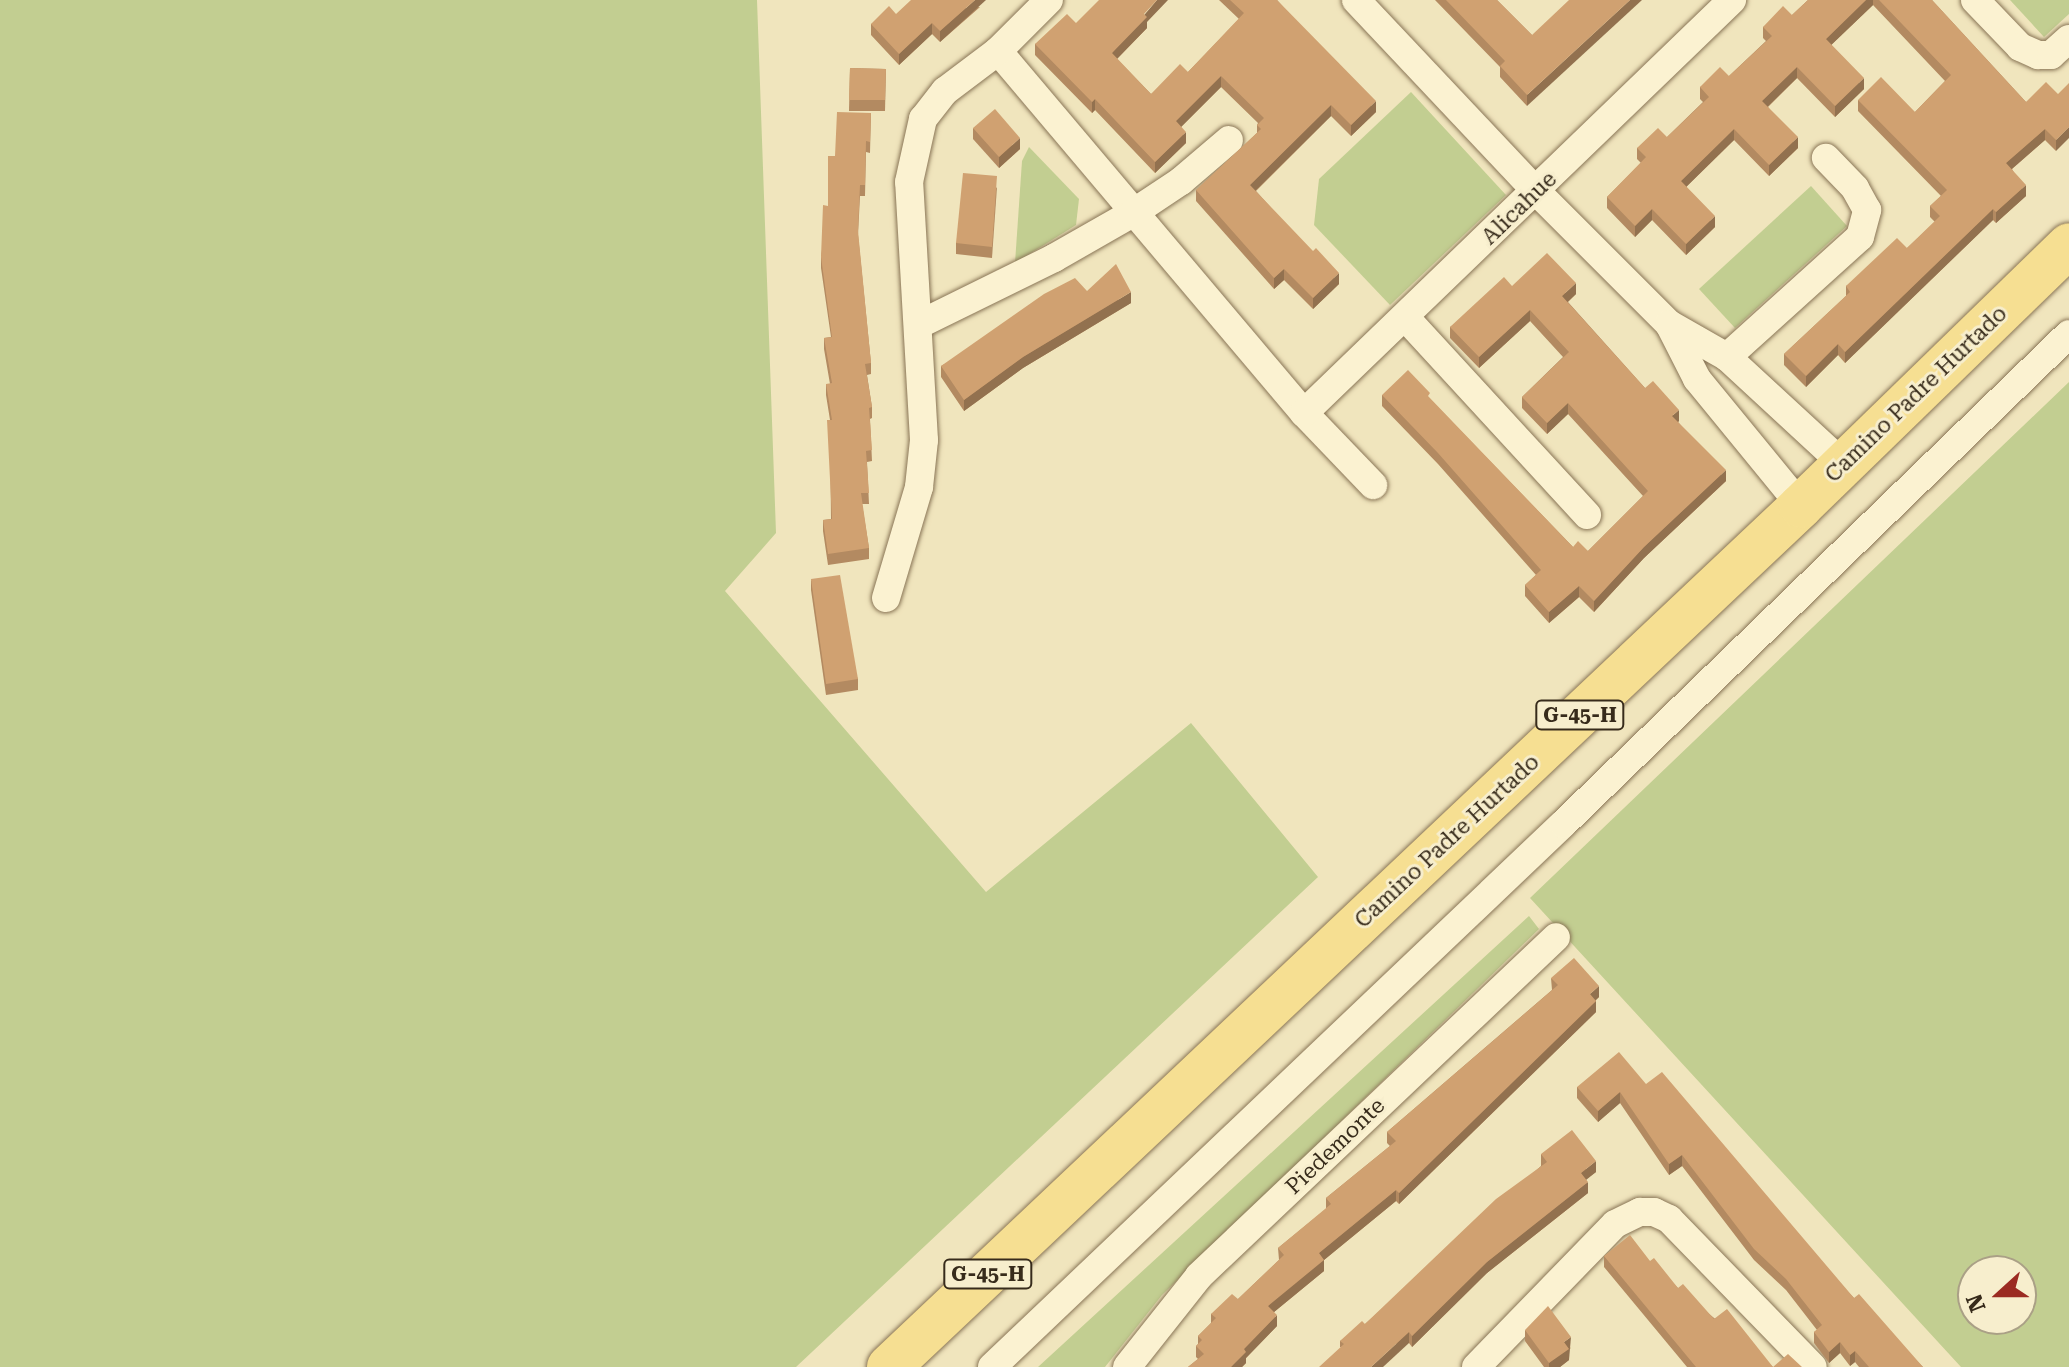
<!DOCTYPE html>
<html>
<head>
<meta charset="utf-8">
<style>
  body { margin:0 }
  #map { position:relative; width:2069px; height:1367px; overflow:hidden; background:#f0e5bd; font-family:"Roboto Serif",serif }
  div>[style] { position:absolute }
  .green>* { inset:0; background:#c2ce91 }
  .roads { filter:drop-shadow(0 0 2px #897556) drop-shadow(0 0 2px #897556) }
  .street>* { height:28px; margin:-14px; padding:0 14px; transform-origin:14px; border-radius:14px; background:#fbf2d1 }
  .primary>* { height:44px; margin:-22px; padding:0 22px; transform-origin:22px; border-radius:22px; background:#f6df92 }
  .wall>* { inset:0; background:#b38a61 }
  .shaded-wall>* { inset:0; background:#92714f }
  .building>* { inset:0; background:#d0a171 }
  span { translate:-50% -50%; white-space:nowrap; text-align:center; line-height:1.15; -webkit-text-stroke:6px #f7eecd; paint-order:stroke }
  .shield-label span { padding:2px 6px; background:#f7eecd; border:2px solid; border-radius:6px; -webkit-text-stroke-width:0 }
  .shield-label { font-size:20px; color:#372b1b; font-weight:700 }
  .street-label { font-size:22px; color:#372b1b }
  .north { position:absolute; left:1957px; top:1255px; width:80px; height:80px; box-sizing:border-box; background:#f7eecd; border:2px solid #aaa086; border-radius:50%; rotate:249deg; font-size:22px; font-weight:700; line-height:32px; text-align:center; color:#372b1b }
  .north::after { content:''; display:block; margin:auto; width:28px; height:36px; background:#9b2b22; clip-path:polygon(50% 0,100% 100%,50% 72%,0 100%) }
</style>
</head>
<body>
<div id="map">
  <div class="green">
    <div style="clip-path:polygon(0 0,757px 0,776px 533px,725px 591px,986px 892px,1191px 723px,1318px 877px,796px 1367px,0 1367px)"></div>
    <div style="clip-path:polygon(2010px 0,2069px 0,2069px 14px,2044px 37px)"></div>
    <div style="clip-path:polygon(1411px 92px,1506px 195px,1390px 305px,1314px 225px,1319px 179px)"></div>
    <div style="clip-path:polygon(1029px 147px,1079px 199px,1076px 225px,1015px 263px,1022px 161px)"></div>
    <div style="clip-path:polygon(1811px 186px,1847px 226px,1735px 328px,1699px 289px)"></div>
    <div style="clip-path:polygon(evenodd,2069px 382px,2069px 1367px,1961px 1367px,1530px 898px,2069px 382px,1973px 1271px,2021px 1271px,2021px 1319px,1973px 1319px,1973px 1271px)"></div>
    <div style="clip-path:polygon(1529px 916px,1539px 929px,1162px 1295px,1105px 1367px,1038px 1367px)"></div>
  </div>
  <div class="roads">
    <div class="street">
      <div style="left:1356px;top:0;width:264px;rotate:46.7deg"></div>
      <div style="left:1537px;top:192px;width:187px;rotate:45deg"></div>
      <div style="left:1669px;top:324px;width:67px;rotate:29.6deg"></div>
      <div style="left:1727px;top:357px;width:158px;rotate:42.7deg"></div>
      <div style="left:1975px;top:0;width:65px;rotate:46.2deg"></div>
      <div style="left:2020px;top:47px;width:20px;rotate:24deg"></div>
      <div style="left:2038px;top:55px;width:13px"></div>
      <div style="left:2051px;top:55px;width:24px;rotate:-42deg"></div>
      <div style="left:998px;top:51px;width:474px;rotate:49.8deg"></div>
      <div style="left:1304px;top:413px;width:100px;rotate:46.2deg"></div>
      <div style="left:1405px;top:317px;width:269px;rotate:47.4deg"></div>
      <div style="left:1669px;top:324px;width:62px;rotate:63deg"></div>
      <div style="left:1697px;top:379px;width:164px;rotate:50.7deg"></div>
      <div style="left:918px;top:325px;width:152px;rotate:-26.2deg"></div>
      <div style="left:1054px;top:258px;width:91px;rotate:-29.7deg"></div>
      <div style="left:1133px;top:213px;width:58px;rotate:-33.7deg"></div>
      <div style="left:1181px;top:181px;width:63px;rotate:-40.5deg"></div>
      <div style="left:1727px;top:357px;width:179px;rotate:-42.1deg"></div>
      <div style="left:1860px;top:237px;width:28px;rotate:-75deg"></div>
      <div style="left:1867px;top:210px;width:25px;rotate:-119deg"></div>
      <div style="left:1855px;top:188px;width:42px;rotate:-134deg"></div>
      <div style="left:1304px;top:413px;width:595px;rotate:-43.98deg"></div>
      <div style="left:886px;top:598px;width:116px;rotate:-73.4deg"></div>
      <div style="left:919px;top:487px;width:47px;rotate:-83.9deg"></div>
      <div style="left:924px;top:440px;width:258px;rotate:-93.3deg"></div>
      <div style="left:909px;top:182px;width:65px;rotate:-77.5deg"></div>
      <div style="left:923px;top:119px;width:36px;rotate:-52deg"></div>
      <div style="left:945px;top:91px;width:66px;rotate:-37deg"></div>
      <div style="left:998px;top:51px;width:72px;rotate:-45deg"></div>
      <div style="left:992px;top:1367px;width:788px;rotate:-43.56deg"></div>
      <div style="left:1563px;top:824px;width:704px;rotate:-44.08deg"></div>
      <div style="left:1127px;top:1367px;width:116px;rotate:-51.6deg"></div>
      <div style="left:1199px;top:1276px;width:492px;rotate:-43.5deg"></div>
      <div style="left:1476px;top:1367px;width:199px;rotate:-45.8deg"></div>
      <div style="left:1615px;top:1224px;width:28px;rotate:-26deg"></div>
      <div style="left:1640px;top:1212px;width:14px"></div>
      <div style="left:1654px;top:1212px;width:17px;rotate:25deg"></div>
      <div style="left:1669px;top:1219px;width:206px;rotate:45.8deg"></div>
    </div>
    <div class="primary">
      <div style="left:889px;top:1367px;width:1254px;rotate:-43.35deg"></div>
      <div style="left:1801px;top:506px;width:374px;rotate:-44.2deg"></div>
    </div>
  </div>
  <div class="wall">
    <div style="clip-path:polygon(1219px 0,1277px 0,1376px 112px,1351px 136px,1331px 116px,1256px 191px,1339px 284px,1313px 309px,1284px 280px,1274px 289px,1196px 201px,1196px 190px,1257px 133px,1257px 125px,1258px 123px,1221px 87px,1181px 127px,1186px 143px,1155px 173px,1095px 110px,1092px 113px,1035px 55px,1035px 44px,1076px 23px,1147px 22px,1147px 28px,1117px 59px,1151px 94px,1188px 72px,1239px 19px)"></div>
    <div style="clip-path:polygon(1435px 0,1497px 0,1532px 35px,1527px 106px,1500px 77px,1500px 67px)"></div>
    <div style="clip-path:polygon(1808px 0,1932px 0,2026px 102px,2058px 94px,2056px 151px,2045px 140px,2012px 169px,2026px 196px,1996px 223px,1993px 220px,1845px 363px,1838px 355px,1806px 387px,1784px 365px,1784px 354px,1846px 296px,1846px 286px,1907px 248px,1935px 222px,1930px 217px,1930px 206px,1941px 196px,1858px 111px,1858px 100px,1915px 112px,1945px 81px,1873px 5px,1831px 45px,1864px 89px,1835px 117px,1797px 78px,1768px 107px,1798px 148px,1769px 176px,1734px 140px,1686px 187px,1715px 227px,1686px 255px,1652px 220px,1635px 237px,1607px 208px,1607px 197px,1641px 163px,1637px 159px,1637px 148px,1667px 137px,1703px 102px,1700px 99px,1700px 87px,1729px 76px,1766px 41px,1763px 38px,1763px 27px,1792px 15px)"></div>
    <div style="clip-path:polygon(980px 7px,940px 42px,932px 34px,899px 65px,871px 35px,871px 24px,896px 14px)"></div>
    <div style="clip-path:polygon(850px 68px,886px 69px,885px 111px,849px 111px)"></div>
    <div style="clip-path:polygon(871px 113px,870px 153px,866px 152px,865px 196px,860px 196px,858px 235px,871px 363px,871px 374px,867px 375px,872px 407px,872px 418px,870px 419px,872px 461px,867px 462px,869px 504px,862px 504px,869px 548px,869px 559px,828px 565px,823px 531px,823px 520px,831px 519px,830px 420px,826px 395px,826px 384px,830px 384px,824px 349px,824px 338px,831px 337px,821px 268px,821px 257px,835px 156px)"></div>
    <div style="clip-path:polygon(973px 128px,1020px 149px,999px 168px,973px 139px)"></div>
    <div style="clip-path:polygon(997px 187px,992px 258px,956px 254px,956px 243px)"></div>
    <div style="clip-path:polygon(1512px 286px,1576px 294px,1568px 302px,1645px 388px,1679px 421px,1678px 422px,1726px 481px,1644px 558px,1594px 612px,1579px 597px,1549px 623px,1525px 596px,1525px 585px,1536px 575px,1438px 464px,1382px 406px,1382px 395px,1430px 399px,1573px 547px,1588px 551px,1643px 496px,1568px 414px,1547px 434px,1522px 408px,1522px 397px,1563px 357px,1530px 321px,1479px 368px,1450px 338px,1450px 327px)"></div>
    <div style="clip-path:polygon(1087px 291px,1131px 303px,1023px 368px,964px 411px,941px 377px,941px 366px)"></div>
    <div style="clip-path:polygon(811px 579px,858px 679px,858px 690px,826px 695px,811px 590px)"></div>
    <div style="clip-path:polygon(1551px 978px,1599px 997px,1596px 1000px,1596px 1012px,1399px 1204px,1396px 1201px,1324px 1260px,1324px 1271px,1274px 1312px,1277px 1326px,1246px 1358px,1246px 1363px,1242px 1367px,1188px 1367px,1198px 1359px,1196px 1357px,1196px 1346px,1198px 1344px,1198px 1336px,1211px 1323px,1211px 1314px,1238px 1299px,1279px 1260px,1278px 1248px,1326px 1209px,1326px 1198px,1390px 1146px,1387px 1143px,1387px 1132px,1552px 990px)"></div>
    <div style="clip-path:polygon(1646px 1084px,1854px 1298px,1923px 1367px,1859px 1367px,1855px 1362px,1850px 1366px,1840px 1353px,1829px 1363px,1814px 1343px,1814px 1332px,1817px 1330px,1786px 1290px,1754px 1260px,1682px 1166px,1669px 1175px,1620px 1103px,1598px 1122px,1577px 1098px,1577px 1087px)"></div>
    <div style="clip-path:polygon(1541px 1154px,1596px 1172px,1586px 1179px,1588px 1193px,1487px 1273px,1412px 1347px,1409px 1343px,1340px 1347px,1340px 1341px,1365px 1324px,1541px 1166px)"></div>
    <div style="clip-path:polygon(1604px 1256px,1650px 1261px,1678px 1288px,1773px 1367px,1802px 1367px,1687px 1367px,1604px 1267px)"></div>
    <div style="clip-path:polygon(1525px 1330px,1571px 1348px,1569px 1349px,1569px 1360px,1560px 1367px,1544px 1367px,1525px 1341px)"></div>
  </div>
  <div class="shaded-wall">
    <div style="clip-path:polygon(975px 0,986px 0,940px 42px,940px 31px)"></div>
    <div style="clip-path:polygon(1157px 0,1168px 0,1147px 22px,1147px 28px,1112px 64px,1112px 53px)"></div>
    <div style="clip-path:polygon(1630px 0,1642px 0,1527px 106px,1527px 95px)"></div>
    <div style="clip-path:polygon(1866px 0,1873px 0,1873px 5px,1826px 50px,1826px 39px)"></div>
    <div style="clip-path:polygon(932px 23px,932px 34px,899px 65px,899px 54px)"></div>
    <div style="clip-path:polygon(1797px 67px,1797px 78px,1762px 112px,1762px 101px)"></div>
    <div style="clip-path:polygon(1221px 76px,1221px 87px,1176px 132px,1176px 121px)"></div>
    <div style="clip-path:polygon(1864px 78px,1864px 89px,1835px 117px,1835px 106px)"></div>
    <div style="clip-path:polygon(1095px 99px,1095px 110px,1092px 113px,1092px 102px)"></div>
    <div style="clip-path:polygon(1376px 101px,1376px 112px,1351px 136px,1351px 125px)"></div>
    <div style="clip-path:polygon(1331px 105px,1331px 116px,1250px 196px,1250px 185px)"></div>
    <div style="clip-path:polygon(2069px 127px,2069px 138px,2056px 151px,2056px 140px)"></div>
    <div style="clip-path:polygon(1734px 129px,1734px 140px,1681px 192px,1681px 181px)"></div>
    <div style="clip-path:polygon(2045px 129px,2045px 140px,2006px 174px,2006px 163px)"></div>
    <div style="clip-path:polygon(1186px 132px,1186px 143px,1155px 173px,1155px 162px)"></div>
    <div style="clip-path:polygon(1798px 137px,1798px 148px,1769px 176px,1769px 165px)"></div>
    <div style="clip-path:polygon(1020px 138px,1020px 149px,999px 168px,999px 157px)"></div>
    <div style="clip-path:polygon(2026px 185px,2026px 196px,1996px 223px,1996px 212px)"></div>
    <div style="clip-path:polygon(1652px 209px,1652px 220px,1635px 237px,1635px 226px)"></div>
    <div style="clip-path:polygon(1993px 209px,1993px 220px,1845px 363px,1845px 352px)"></div>
    <div style="clip-path:polygon(1715px 216px,1715px 227px,1686px 255px,1686px 244px)"></div>
    <div style="clip-path:polygon(1284px 269px,1284px 280px,1274px 289px,1274px 278px)"></div>
    <div style="clip-path:polygon(1339px 273px,1339px 284px,1313px 309px,1313px 298px)"></div>
    <div style="clip-path:polygon(1576px 283px,1576px 294px,1562px 307px,1562px 296px)"></div>
    <div style="clip-path:polygon(1131px 292px,1131px 303px,1023px 368px,964px 411px,964px 400px,1023px 357px)"></div>
    <div style="clip-path:polygon(1530px 310px,1530px 321px,1479px 368px,1479px 357px)"></div>
    <div style="clip-path:polygon(1838px 344px,1838px 355px,1806px 387px,1806px 376px)"></div>
    <div style="clip-path:polygon(1568px 403px,1568px 414px,1547px 434px,1547px 423px)"></div>
    <div style="clip-path:polygon(1679px 410px,1679px 421px,1672px 427px,1672px 416px)"></div>
    <div style="clip-path:polygon(1726px 470px,1726px 481px,1644px 558px,1594px 612px,1594px 601px,1644px 547px)"></div>
    <div style="clip-path:polygon(1579px 586px,1579px 597px,1549px 623px,1549px 612px)"></div>
    <div style="clip-path:polygon(1599px 986px,1599px 997px,1590px 1005px,1590px 994px)"></div>
    <div style="clip-path:polygon(1596px 1001px,1596px 1012px,1399px 1204px,1399px 1193px)"></div>
    <div style="clip-path:polygon(1620px 1092px,1620px 1103px,1598px 1122px,1598px 1111px)"></div>
    <div style="clip-path:polygon(1682px 1155px,1682px 1166px,1669px 1175px,1669px 1164px)"></div>
    <div style="clip-path:polygon(1596px 1161px,1596px 1172px,1581px 1184px,1581px 1173px)"></div>
    <div style="clip-path:polygon(1588px 1182px,1588px 1193px,1487px 1273px,1412px 1347px,1412px 1336px,1487px 1262px)"></div>
    <div style="clip-path:polygon(1396px 1190px,1396px 1201px,1324px 1260px,1324px 1271px,1268px 1317px,1268px 1306px,1319px 1253px)"></div>
    <div style="clip-path:polygon(1277px 1315px,1277px 1326px,1246px 1358px,1246px 1363px,1242px 1367px,1231px 1367px,1244px 1349px)"></div>
    <div style="clip-path:polygon(1409px 1332px,1409px 1343px,1383px 1367px,1371px 1367px)"></div>
    <div style="clip-path:polygon(1571px 1337px,1569px 1360px,1560px 1367px,1549px 1367px,1549px 1363px,1564px 1342px)"></div>
    <div style="clip-path:polygon(1840px 1342px,1840px 1353px,1829px 1363px,1829px 1352px)"></div>
    <div style="clip-path:polygon(1855px 1351px,1855px 1362px,1850px 1366px,1850px 1355px)"></div>
  </div>
  <div class="building">
    <div style="clip-path:polygon(911px 0,975px 0,940px 31px,932px 23px,899px 54px,871px 24px,889px 6px,896px 14px)"></div>
    <div style="clip-path:polygon(1099px 0,1157px 0,1144px 14px,1147px 17px,1112px 53px,1151px 94px,1180px 64px,1188px 72px,1244px 13px,1230px 0,1277px 0,1376px 101px,1351px 125px,1331px 105px,1250px 185px,1313px 251px,1316px 248px,1339px 273px,1313px 298px,1284px 269px,1274px 278px,1196px 190px,1261px 129px,1257px 125px,1264px 118px,1221px 76px,1176px 121px,1186px 132px,1155px 162px,1095px 99px,1092px 102px,1035px 44px,1067px 14px,1076px 23px)"></div>
    <div style="clip-path:polygon(1446px 0,1497px 0,1532px 35px,1569px 0,1630px 0,1527px 95px,1500px 66px,1505px 61px)"></div>
    <div style="clip-path:polygon(1808px 0,1866px 0,1826px 39px,1864px 78px,1835px 106px,1797px 67px,1762px 101px,1798px 137px,1769px 165px,1734px 129px,1681px 181px,1715px 216px,1686px 244px,1652px 209px,1635px 226px,1607px 197px,1646px 157px,1637px 148px,1658px 128px,1667px 137px,1709px 97px,1700px 87px,1720px 67px,1729px 76px,1772px 36px,1763px 27px,1783px 6px,1792px 15px)"></div>
    <div style="clip-path:polygon(1879px 0,1932px 0,2026px 102px,2046px 82px,2058px 94px,2069px 83px,2069px 127px,2056px 140px,2045px 129px,2006px 163px,2026px 185px,1996px 212px,1993px 209px,1845px 352px,1838px 344px,1806px 376px,1784px 354px,1850px 292px,1846px 286px,1897px 238px,1907px 248px,1940px 216px,1930px 206px,1947px 190px,1858px 100px,1881px 77px,1915px 112px,1951px 75px)"></div>
    <div style="clip-path:polygon(850px 68px,886px 69px,885px 100px,849px 100px)"></div>
    <div style="clip-path:polygon(995px 109px,1020px 138px,999px 157px,973px 128px)"></div>
    <div style="clip-path:polygon(837px 112px,871px 113px,870px 142px,866px 141px,865px 185px,860px 185px,858px 231px,871px 363px,865px 364px,872px 407px,869px 408px,872px 450px,866px 451px,869px 493px,861px 493px,869px 548px,828px 554px,823px 520px,832px 519px,827px 420px,832px 420px,826px 384px,832px 383px,824px 338px,832px 337px,821px 257px,823px 205px,828px 206px,828px 156px,835px 156px)"></div>
    <div style="clip-path:polygon(963px 173px,997px 176px,992px 247px,956px 243px)"></div>
    <div style="clip-path:polygon(1547px 253px,1576px 283px,1562px 296px,1645px 388px,1653px 381px,1679px 410px,1672px 416px,1726px 470px,1644px 547px,1594px 601px,1579px 586px,1549px 612px,1525px 585px,1541px 570px,1438px 453px,1382px 395px,1408px 370px,1430px 393px,1428px 396px,1573px 547px,1578px 541px,1588px 551px,1648px 491px,1568px 403px,1547px 423px,1522px 397px,1569px 352px,1530px 310px,1479px 357px,1450px 327px,1504px 277px,1512px 286px)"></div>
    <div style="clip-path:polygon(1116px 264px,1131px 292px,1023px 357px,964px 400px,941px 366px,1044px 294px,1075px 278px,1087px 291px)"></div>
    <div style="clip-path:polygon(840px 575px,858px 679px,826px 684px,811px 579px)"></div>
    <div style="clip-path:polygon(1574px 958px,1599px 986px,1590px 994px,1596px 1001px,1399px 1193px,1396px 1190px,1319px 1253px,1324px 1260px,1268px 1306px,1277px 1315px,1244px 1349px,1246px 1352px,1231px 1367px,1188px 1367px,1204px 1354px,1196px 1346px,1202px 1340px,1198px 1336px,1216px 1318px,1211px 1314px,1232px 1294px,1238px 1299px,1284px 1255px,1278px 1248px,1331px 1204px,1326px 1198px,1396px 1141px,1387px 1132px,1558px 985px,1551px 978px)"></div>
    <div style="clip-path:polygon(1619px 1052px,1646px 1084px,1662px 1072px,1854px 1298px,1859px 1294px,1923px 1367px,1869px 1367px,1855px 1351px,1850px 1355px,1840px 1342px,1829px 1352px,1814px 1332px,1822px 1325px,1786px 1279px,1754px 1249px,1682px 1155px,1669px 1164px,1620px 1092px,1598px 1111px,1577px 1087px)"></div>
    <div style="clip-path:polygon(1572px 1130px,1596px 1161px,1581px 1173px,1588px 1182px,1487px 1262px,1412px 1336px,1409px 1332px,1371px 1367px,1319px 1367px,1344px 1344px,1340px 1341px,1362px 1321px,1365px 1324px,1496px 1199px,1547px 1162px,1541px 1154px)"></div>
    <div style="clip-path:polygon(1630px 1235px,1650px 1261px,1654px 1258px,1678px 1288px,1683px 1284px,1714px 1319px,1727px 1309px,1773px 1367px,1788px 1354px,1802px 1367px,1696px 1367px,1604px 1256px)"></div>
    <div style="clip-path:polygon(1548px 1306px,1571px 1337px,1564px 1342px,1569px 1349px,1549px 1363px,1525px 1330px)"></div>
  </div>
  <div class="shield-label">
    <span style="left:1580px;top:715px">G-45-H</span>
    <span style="left:988px;top:1274px">G-45-H</span>
  </div>
  <div class="street-label">
    <span style="left:1519px;top:208px;rotate:-44deg">Alicahue</span>
    <span style="left:1916px;top:394px;rotate:-44deg">Camino Padre Hurtado</span>
    <span style="left:1447px;top:841px;rotate:-43deg">Camino Padre Hurtado</span>
    <span style="left:1335px;top:1146px;rotate:-44deg">Piedemonte</span>
  </div>
  <div class="north">N</div>
</div>
</body>
</html>
